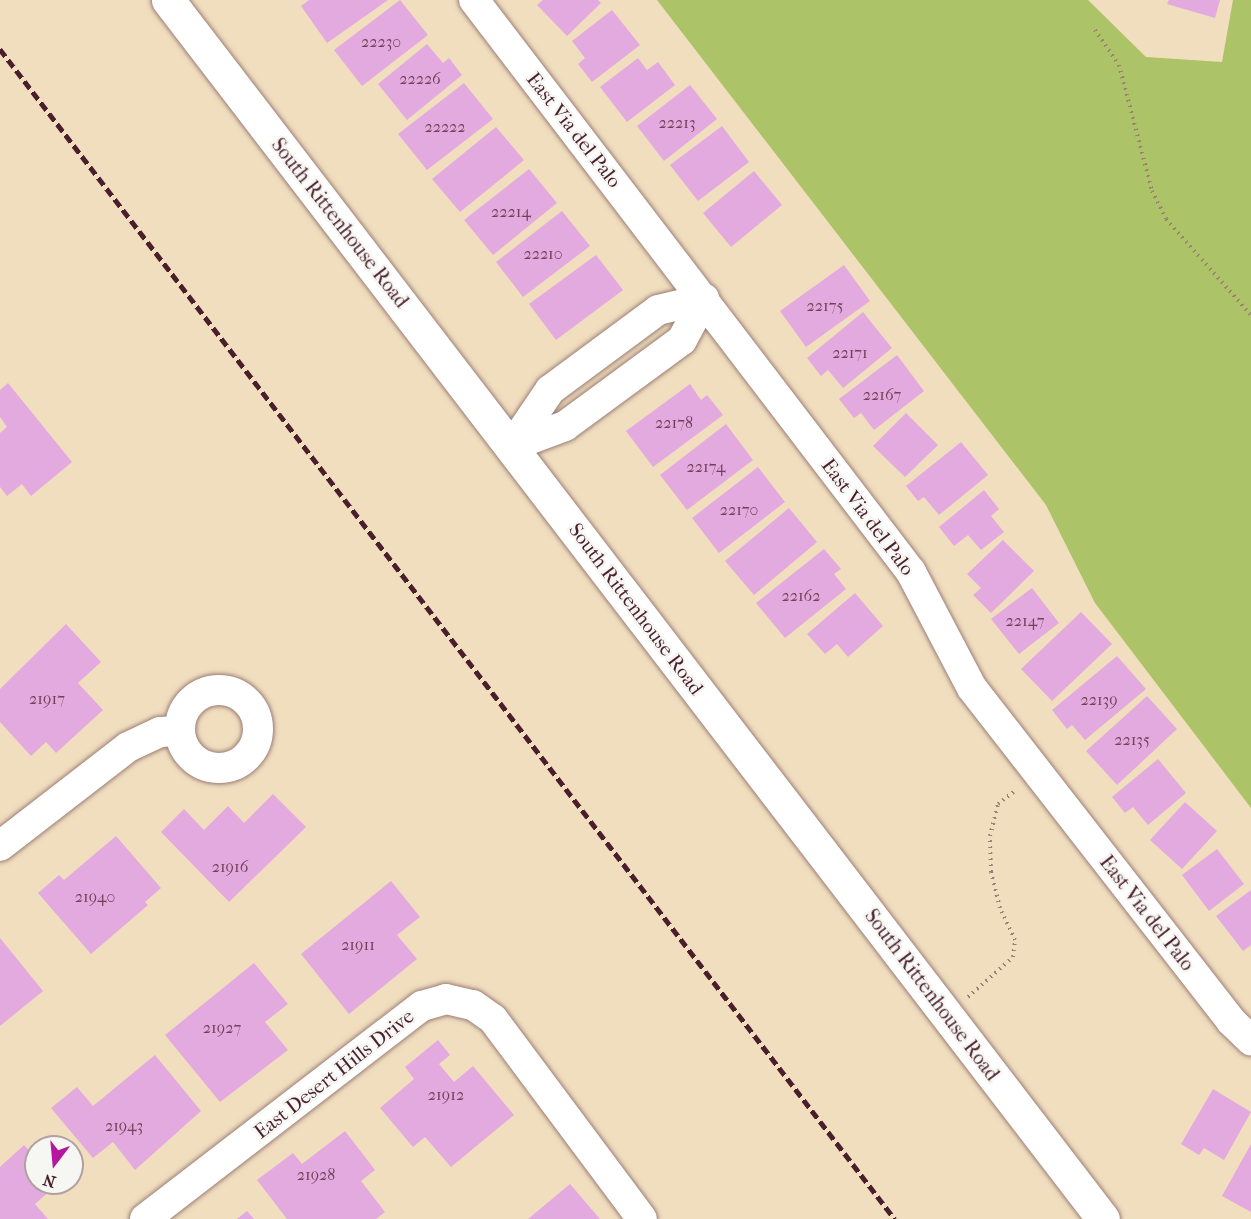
<!DOCTYPE html>
<html>
<head>
<meta charset="utf-8">
<style>
  body { margin:0 }
  #map { position:relative; width:1251px; height:1219px; overflow:hidden; background:#f0debf; font-family:"IM FELL French Canon",serif }
  div>[style] { position:absolute }
  .green>* { inset:0; background:#adc368 }
  .building>* { inset:0; background:#e3aadf }
  .path>* { height:4px; margin-top:-2px; transform-origin:0; background:repeating-linear-gradient(90deg,#9d7e75 0 1.5px,transparent 0 6px) }
  .roads { filter:drop-shadow(0 0 2px #9d7e75) drop-shadow(0 0 2px #9d7e75) }
  .street>* { height:30px; margin:-15px; padding:0 15px; transform-origin:15px; border-radius:15px; background:#fff }
  .street>.ring { margin:-15px; padding:0; box-sizing:content-box; background:none; border:30px solid #fff; border-radius:50% }
  .secondary>* { height:33px; margin:-16.5px; padding:0 16.5px; transform-origin:16.5px; border-radius:16.5px; background:#fff }
  .rail>* { height:4.5px; margin-top:-2.25px; transform-origin:0; background:repeating-linear-gradient(90deg,#4a1f2b 0 9px,transparent 0 13.5px) }
  span { translate:-50% -50%; white-space:nowrap; text-align:center; line-height:1.15; -webkit-text-stroke:5px #f6f6f2; paint-order:stroke }
  .number-label { font-size:16px; color:#704258 }
  .number-label span { -webkit-text-stroke-width:0 }
  .street-label { font-size:20px; color:#4a1f2b }
  .north { position:absolute; left:24px; top:1135px; width:60px; height:60px; box-sizing:border-box; background:#f6f6f2; border:2px solid #b1a0a2; border-radius:50%; rotate:196deg; font-size:16px; font-weight:700; line-height:24px; text-align:center; color:#4a1f2b }
  .north::after { content:''; display:block; margin:auto; width:21px; height:27px; background:#b5179e; clip-path:polygon(50% 0,100% 100%,50% 72%,0 100%) }
</style>
</head>
<body>
<div id="map">
  <div class="green">
    <div style="clip-path:polygon(657px 0,1088px 0,1146px 57px,1222px 62px,1233px 0,1251px 0,1251px 808px,1095px 603px,1046px 505px)"></div>
  </div>
  <div class="building">
    <div style="clip-path:polygon(309px 0,388px 0,327px 43px,301px 6px)"></div>
    <div style="clip-path:polygon(400px 0,428px 35px,362px 86px,334px 50px)"></div>
    <div style="clip-path:polygon(543px 0,598px 0,601px 3px,567px 36px,537px 5px)"></div>
    <div style="clip-path:polygon(1169px 0,1220px 0,1215px 18px,1167px 4px)"></div>
    <div style="clip-path:polygon(612px 10px,640px 45px,592px 82px,578px 64px,585px 58px,572px 41px)"></div>
    <div style="clip-path:polygon(427px 44px,443px 63px,449px 58px,462px 75px,407px 120px,378px 84px)"></div>
    <div style="clip-path:polygon(638px 58px,647px 70px,658px 62px,675px 85px,627px 122px,600px 87px)"></div>
    <div style="clip-path:polygon(464px 83px,493px 119px,427px 170px,398px 134px)"></div>
    <div style="clip-path:polygon(690px 85px,717px 119px,664px 161px,637px 126px)"></div>
    <div style="clip-path:polygon(722px 126px,749px 162px,698px 201px,670px 165px)"></div>
    <div style="clip-path:polygon(496px 127px,524px 160px,460px 212px,432px 179px)"></div>
    <div style="clip-path:polygon(529px 169px,557px 203px,493px 255px,464px 220px)"></div>
    <div style="clip-path:polygon(754px 171px,782px 205px,731px 247px,703px 213px)"></div>
    <div style="clip-path:polygon(562px 211px,590px 246px,523px 297px,496px 262px)"></div>
    <div style="clip-path:polygon(596px 255px,623px 290px,556px 340px,529px 304px)"></div>
    <div style="clip-path:polygon(844px 265px,870px 301px,806px 347px,780px 311px)"></div>
    <div style="clip-path:polygon(863px 312px,892px 348px,843px 388px,828px 370px,821px 376px,807px 358px)"></div>
    <div style="clip-path:polygon(897px 355px,924px 391px,874px 430px,861px 413px,854px 418px,839px 399px)"></div>
    <div style="clip-path:polygon(8px 383px,72px 462px,31px 496px,22px 484px,7px 496px,0 487px,0 433px,7px 427px,0 417px,0 390px)"></div>
    <div style="clip-path:polygon(690px 384px,701px 400px,707px 395px,723px 415px,653px 467px,626px 431px)"></div>
    <div style="clip-path:polygon(906px 413px,938px 445px,905px 477px,873px 446px)"></div>
    <div style="clip-path:polygon(726px 424px,753px 460px,687px 510px,660px 475px)"></div>
    <div style="clip-path:polygon(961px 442px,988px 475px,939px 515px,924px 497px,918px 501px,906px 486px)"></div>
    <div style="clip-path:polygon(758px 467px,785px 502px,719px 553px,692px 518px)"></div>
    <div style="clip-path:polygon(984px 490px,999px 509px,991px 516px,1004px 532px,981px 550px,968px 535px,954px 546px,939px 527px)"></div>
    <div style="clip-path:polygon(789px 508px,817px 542px,754px 595px,725px 561px)"></div>
    <div style="clip-path:polygon(1003px 540px,1034px 571px,991px 613px,973px 595px,981px 588px,967px 574px)"></div>
    <div style="clip-path:polygon(824px 549px,841px 569px,834px 574px,846px 589px,785px 638px,756px 603px)"></div>
    <div style="clip-path:polygon(1032px 588px,1059px 623px,1019px 654px,991px 619px)"></div>
    <div style="clip-path:polygon(855px 593px,883px 626px,848px 657px,837px 644px,825px 654px,807px 634px)"></div>
    <div style="clip-path:polygon(1081px 612px,1112px 644px,1052px 701px,1021px 669px)"></div>
    <div style="clip-path:polygon(66px 624px,101px 662px,78px 683px,103px 710px,56px 753px,46px 742px,31px 756px,0 722px,0 689px)"></div>
    <div style="clip-path:polygon(1117px 656px,1146px 689px,1085px 740px,1072px 725px,1067px 729px,1052px 710px)"></div>
    <div style="clip-path:polygon(1147px 696px,1177px 729px,1117px 785px,1086px 751px)"></div>
    <div style="clip-path:polygon(1158px 759px,1186px 793px,1148px 825px,1133px 807px,1125px 813px,1112px 797px)"></div>
    <div style="clip-path:polygon(273px 794px,306px 827px,229px 902px,161px 832px,184px 809px,204px 830px,228px 806px,244px 823px)"></div>
    <div style="clip-path:polygon(1185px 802px,1217px 831px,1182px 869px,1150px 840px)"></div>
    <div style="clip-path:polygon(116px 836px,161px 888px,145px 902px,148px 905px,91px 954px,38px 893px,59px 875px,64px 880px)"></div>
    <div style="clip-path:polygon(1217px 849px,1244px 884px,1209px 911px,1182px 875px)"></div>
    <div style="clip-path:polygon(391px 881px,420px 917px,397px 935px,417px 959px,349px 1014px,301px 954px)"></div>
    <div style="clip-path:polygon(1251px 890px,1251px 945px,1243px 951px,1216px 916px)"></div>
    <div style="clip-path:polygon(0 938px,43px 991px,0 1026px)"></div>
    <div style="clip-path:polygon(254px 963px,288px 1004px,265px 1022px,288px 1050px,220px 1102px,165px 1035px)"></div>
    <div style="clip-path:polygon(438px 1040px,450px 1055px,439px 1064px,454px 1082px,473px 1066px,514px 1115px,451px 1167px,425px 1137px,413px 1147px,380px 1108px,414px 1079px,405px 1067px)"></div>
    <div style="clip-path:polygon(155px 1055px,201px 1111px,135px 1170px,113px 1142px,93px 1158px,51px 1108px,77px 1087px,93px 1106px)"></div>
    <div style="clip-path:polygon(1213px 1089px,1251px 1112px,1224px 1160px,1204px 1148px,1199px 1155px,1181px 1144px)"></div>
    <div style="clip-path:polygon(345px 1131px,375px 1170px,361px 1181px,385px 1212px,376px 1219px,287px 1219px,257px 1180px,293px 1153px,302px 1164px)"></div>
    <div style="clip-path:polygon(1251px 1144px,1251px 1212px,1222px 1196px)"></div>
    <div style="clip-path:polygon(24px 1145px,36px 1158px,36px 1183px,59px 1183px,35px 1204px,48px 1219px,0 1219px,0 1167px)"></div>
    <div style="clip-path:polygon(570px 1184px,600px 1219px,528px 1219px)"></div>
    <div style="clip-path:polygon(247px 1211px,254px 1219px,237px 1219px)"></div>
  </div>
  <div class="path">
    <div style="left:1095px;top:30px;width:42px;rotate:55.6deg"></div>
    <div style="left:1119px;top:65px;width:130px;rotate:75.3deg"></div>
    <div style="left:1152px;top:191px;width:31px;rotate:63deg"></div>
    <div style="left:1166px;top:219px;width:128px;rotate:48.5deg"></div>
    <div style="left:968px;top:997px;width:60px;rotate:-41.6deg"></div>
    <div style="left:1013px;top:957px;width:17px;rotate:-83deg"></div>
    <div style="left:1015px;top:940px;width:35px;rotate:-115deg"></div>
    <div style="left:1000px;top:908px;width:37px;rotate:-104deg"></div>
    <div style="left:991px;top:872px;width:36px;rotate:-92deg"></div>
    <div style="left:990px;top:836px;width:33px;rotate:-76deg"></div>
    <div style="left:998px;top:804px;width:23px;rotate:-38deg"></div>
  </div>
  <div class="roads">
    <div class="street">
      <div style="left:474px;top:0;width:720px;rotate:52.62deg"></div>
      <div style="left:911px;top:572px;width:131px;rotate:62.3deg"></div>
      <div style="left:972px;top:688px;width:422px;rotate:52.1deg"></div>
      <div style="left:1231px;top:1021px;width:28px;rotate:44deg"></div>
      <div style="left:512px;top:446px;width:68px;rotate:-55.8deg"></div>
      <div style="left:550px;top:390px;width:134px;rotate:-36.5deg"></div>
      <div style="left:658px;top:310px;width:47px;rotate:-13.4deg"></div>
      <div style="left:512px;top:446px;width:57px;rotate:-20.7deg"></div>
      <div style="left:565px;top:426px;width:145px;rotate:-36.3deg"></div>
      <div style="left:682px;top:340px;width:47px;rotate:-61.8deg"></div>
      <div class="ring" style="left:180px;top:690px;width:48px;height:48px"></div>
      <div style="left:0;top:846px;width:162px;rotate:-37.7deg"></div>
      <div style="left:128px;top:747px;width:35px;rotate:-25deg"></div>
      <div style="left:160px;top:732px;width:19px;rotate:-3deg"></div>
      <div style="left:145px;top:1219px;width:349px;rotate:-37.6deg"></div>
      <div style="left:422px;top:1006px;width:25px;rotate:-16deg"></div>
      <div style="left:446px;top:999px;width:28px;rotate:13deg"></div>
      <div style="left:473px;top:1005px;width:24px;rotate:35deg"></div>
      <div style="left:493px;top:1019px;width:249px;rotate:53.3deg"></div>
    </div>
    <div class="secondary">
      <div style="left:168px;top:0;width:1536px;rotate:52.51deg"></div>
    </div>
  </div>
  <div class="rail">
    <div style="left:0;top:49px;width:1473px;rotate:52.59deg"></div>
  </div>
  <div class="number-label">
    <span style="left:381px;top:42px">22230</span>
    <span style="left:420px;top:79px">22226</span>
    <span style="left:677px;top:123px">22213</span>
    <span style="left:445px;top:127px">22222</span>
    <span style="left:511px;top:212px">22214</span>
    <span style="left:543px;top:254px">22210</span>
    <span style="left:825px;top:306px">22175</span>
    <span style="left:850px;top:353px">22171</span>
    <span style="left:882px;top:395px">22167</span>
    <span style="left:674px;top:423px">22178</span>
    <span style="left:706px;top:467px">22174</span>
    <span style="left:739px;top:510px">22170</span>
    <span style="left:801px;top:596px">22162</span>
    <span style="left:1025px;top:621px">22147</span>
    <span style="left:47px;top:699px">21917</span>
    <span style="left:1099px;top:700px">22139</span>
    <span style="left:1132px;top:740px">22135</span>
    <span style="left:230px;top:867px">21916</span>
    <span style="left:95px;top:897px">21940</span>
    <span style="left:358px;top:945px">21911</span>
    <span style="left:222px;top:1028px">21927</span>
    <span style="left:446px;top:1095px">21912</span>
    <span style="left:124px;top:1126px">21943</span>
    <span style="left:316px;top:1175px">21928</span>
  </div>
  <div class="street-label">
    <span style="left:574px;top:130px;rotate:52deg">East Via del Palo</span>
    <span style="left:340px;top:223px;rotate:52deg">South Rittenhouse Road</span>
    <span style="left:868px;top:517px;rotate:53deg">East Via del Palo</span>
    <span style="left:636px;top:609px;rotate:53deg">South Rittenhouse Road</span>
    <span style="left:1147px;top:913px;rotate:52deg">East Via del Palo</span>
    <span style="left:932px;top:995px;rotate:53deg">South Rittenhouse Road</span>
    <span style="left:334px;top:1074px;rotate:-38deg">East Desert Hills Drive</span>
  </div>
  <div class="north">N</div>
</div>
</body>
</html>
